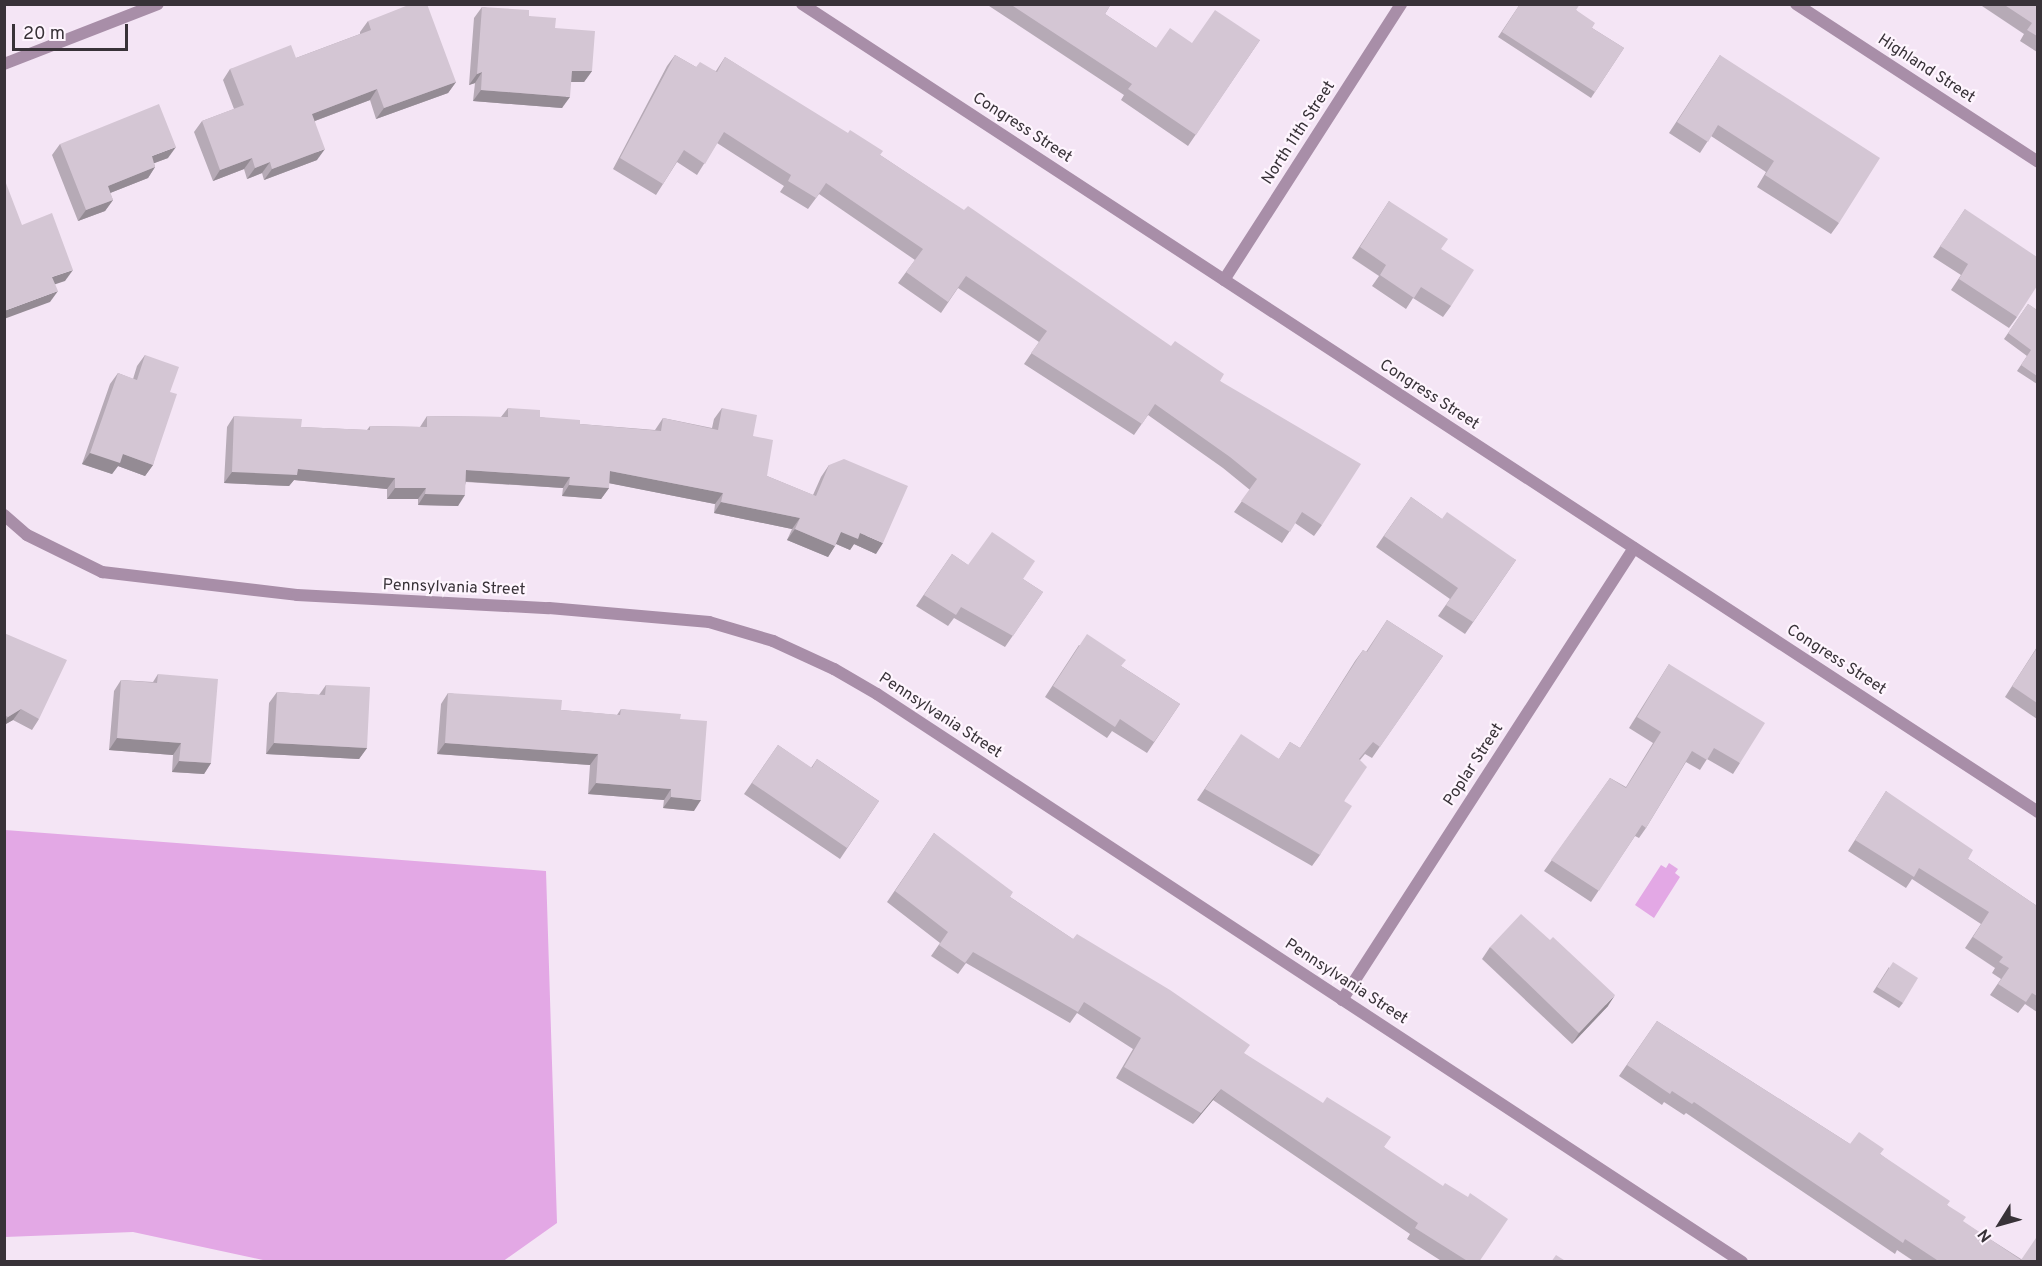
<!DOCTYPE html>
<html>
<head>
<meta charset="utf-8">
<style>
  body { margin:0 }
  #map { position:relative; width:2042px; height:1266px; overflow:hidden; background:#f4e5f5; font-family:Overpass,sans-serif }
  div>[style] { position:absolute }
  .water>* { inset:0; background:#e3a8e5 }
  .minor>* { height:12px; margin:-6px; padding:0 6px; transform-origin:6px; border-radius:6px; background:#a88ea8 }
  .wall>* { inset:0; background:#b6aab6 }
  .shaded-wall>* { inset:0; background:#948b94 }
  .building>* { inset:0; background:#d4c6d4 }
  span { translate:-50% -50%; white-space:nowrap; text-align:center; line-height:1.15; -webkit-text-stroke:4.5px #fef5fe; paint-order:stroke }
  .street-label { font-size:16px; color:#383238 }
  .frame { position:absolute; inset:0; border:6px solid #383238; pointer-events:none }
  .north { position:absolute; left:1970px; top:1194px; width:60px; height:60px; -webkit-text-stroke:4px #fef5fe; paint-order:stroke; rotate:233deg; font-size:16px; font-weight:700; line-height:24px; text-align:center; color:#383238 }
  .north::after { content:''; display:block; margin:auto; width:21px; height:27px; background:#383238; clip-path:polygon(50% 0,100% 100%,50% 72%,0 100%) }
  .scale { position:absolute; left:12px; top:24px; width:116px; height:27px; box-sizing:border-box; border:3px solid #383238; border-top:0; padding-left:8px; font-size:18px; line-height:21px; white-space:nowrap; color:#383238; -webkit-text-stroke:4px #fef5fe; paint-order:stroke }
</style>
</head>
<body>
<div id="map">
  <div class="water">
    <div style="clip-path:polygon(5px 830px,546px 871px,557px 1223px,502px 1262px,272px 1262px,133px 1232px,5px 1237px)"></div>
    <div style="clip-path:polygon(1669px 863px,1678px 869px,1675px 873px,1680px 877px,1654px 918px,1635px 905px,1661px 865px,1666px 868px)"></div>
  </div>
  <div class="minor">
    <div style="left:802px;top:4px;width:1477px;rotate:33.17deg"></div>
    <div style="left:1796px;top:4px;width:289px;rotate:33.1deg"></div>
    <div style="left:4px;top:64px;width:165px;rotate:-21.3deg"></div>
    <div style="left:1224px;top:280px;width:328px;rotate:-57.3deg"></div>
    <div style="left:4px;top:515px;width:30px;rotate:41deg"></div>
    <div style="left:27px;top:535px;width:84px;rotate:26.3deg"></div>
    <div style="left:102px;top:572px;width:196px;rotate:6.7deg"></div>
    <div style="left:297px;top:595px;width:252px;rotate:3deg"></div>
    <div style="left:549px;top:608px;width:161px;rotate:5deg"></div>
    <div style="left:709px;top:622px;width:67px;rotate:16.5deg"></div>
    <div style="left:773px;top:641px;width:67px;rotate:24.7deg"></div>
    <div style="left:834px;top:669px;width:50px;rotate:30.2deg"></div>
    <div style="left:877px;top:694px;width:1035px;rotate:33.29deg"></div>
    <div style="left:1342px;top:1000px;width:538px;rotate:-57.14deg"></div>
  </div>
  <div class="wall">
    <div style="clip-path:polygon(986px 4px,1111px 4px,1105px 14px,1156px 48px,1192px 43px,1260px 40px,1188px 146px,1121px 100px,1124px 95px)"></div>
    <div style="clip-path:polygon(1520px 4px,1576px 10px,1592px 28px,1624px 48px,1591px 98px,1498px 37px)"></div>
    <div style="clip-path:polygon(1979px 4px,2037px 4px,2037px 52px,2020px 41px,2024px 34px)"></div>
    <div style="clip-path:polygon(482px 7px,529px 16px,555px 28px,592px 71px,584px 82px,571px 82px,562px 108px,473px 101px,475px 83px,469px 85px,474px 18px)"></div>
    <div style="clip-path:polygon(368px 21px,456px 82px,448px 93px,376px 119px,370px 100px,315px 121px,317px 160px,264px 180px,262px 173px,247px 179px,244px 169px,213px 181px,194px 132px,202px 121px,234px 109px,223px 80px,230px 69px,296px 58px,360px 34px,360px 32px)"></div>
    <div style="clip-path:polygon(675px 55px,696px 67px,716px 71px,725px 57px,880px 155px,1220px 381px,1322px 525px,1314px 536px,1295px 523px,1282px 543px,1234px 512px,1250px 490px,1223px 468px,1148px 415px,1134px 435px,1024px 364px,1039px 342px,958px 288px,941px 313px,898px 283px,915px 260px,819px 194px,808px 209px,780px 192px,784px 186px,717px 143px,697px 175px,677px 162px,656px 195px,613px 169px,667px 66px)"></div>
    <div style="clip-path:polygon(1720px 55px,1839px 223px,1831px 234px,1757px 187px,1766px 172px,1711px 136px,1700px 153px,1669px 133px)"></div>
    <div style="clip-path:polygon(60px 144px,168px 158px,154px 163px,155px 167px,148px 178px,110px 193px,113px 200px,105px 211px,78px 221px,52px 155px)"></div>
    <div style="clip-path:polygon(1389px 201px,1441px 249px,1451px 306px,1443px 317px,1413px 298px,1406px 309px,1372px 286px,1379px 276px,1352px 258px)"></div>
    <div style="clip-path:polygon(1965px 209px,2017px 317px,2009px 328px,1951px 290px,1961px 275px,1933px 257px)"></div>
    <div style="clip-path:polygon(2028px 304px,2037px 310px,2037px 384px,2017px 371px,2027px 356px,2004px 339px)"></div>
    <div style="clip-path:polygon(145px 355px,170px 392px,153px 465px,145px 476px,118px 466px,112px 474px,82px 464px,110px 384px,118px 373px,133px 379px,137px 366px)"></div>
    <div style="clip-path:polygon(508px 408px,540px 417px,580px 424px,655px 430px,663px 418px,712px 428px,714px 419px,722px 408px,753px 436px,767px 476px,813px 495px,821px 477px,829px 465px,876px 554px,854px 544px,850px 550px,836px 544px,828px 557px,787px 540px,792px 529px,714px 513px,715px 504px,609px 483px,609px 488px,601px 499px,562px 496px,563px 488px,466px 482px,458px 506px,418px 505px,418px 499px,387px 499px,387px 489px,294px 480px,289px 486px,224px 483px,227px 427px,234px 416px,301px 427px,367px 430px,370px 426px,420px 427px,427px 416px,501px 417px)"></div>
    <div style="clip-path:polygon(1411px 497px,1442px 519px,1516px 560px,1465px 634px,1438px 616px,1450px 599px,1376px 547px)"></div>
    <div style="clip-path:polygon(952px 554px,968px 565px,1023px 579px,1043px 592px,1005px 647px,954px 618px,948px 626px,916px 606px)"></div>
    <div style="clip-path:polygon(1387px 620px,1443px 656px,1372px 758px,1365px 754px,1360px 760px,1344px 801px,1320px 855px,1312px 866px,1197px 800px,1234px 745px,1279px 759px,1290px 742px,1300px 748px,1355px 661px,1363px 650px,1366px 652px)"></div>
    <div style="clip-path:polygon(4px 633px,39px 719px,32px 730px,13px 720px,4px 725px)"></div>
    <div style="clip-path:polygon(1079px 645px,1121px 666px,1180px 704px,1147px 753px,1112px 731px,1107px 738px,1045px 697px)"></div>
    <div style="clip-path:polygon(2037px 647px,2037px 719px,2005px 697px)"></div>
    <div style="clip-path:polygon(1669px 664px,1740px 763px,1733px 774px,1707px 759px,1700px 770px,1686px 762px,1646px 828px,1639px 838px,1635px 836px,1591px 902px,1544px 871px,1610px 778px,1626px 787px,1653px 743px,1629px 728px)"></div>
    <div style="clip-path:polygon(158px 674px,211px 763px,204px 774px,172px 772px,173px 755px,109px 750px,114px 691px,121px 680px,153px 682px)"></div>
    <div style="clip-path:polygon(326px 685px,367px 748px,359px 759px,266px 754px,269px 703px,277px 692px,319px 695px)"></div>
    <div style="clip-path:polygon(448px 693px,561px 710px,617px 715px,621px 709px,680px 719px,694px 811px,663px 808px,664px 800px,588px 794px,590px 765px,437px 754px,441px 704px)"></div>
    <div style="clip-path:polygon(778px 745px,811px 768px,817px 759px,879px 801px,840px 859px,744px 794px)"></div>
    <div style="clip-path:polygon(1886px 791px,1968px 859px,2037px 906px,2037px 1012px,2025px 1004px,2018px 1013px,1990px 995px,2001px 979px,1992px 973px,1995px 968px,1965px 948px,1981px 924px,1912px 879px,1906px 888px,1848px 851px)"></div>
    <div style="clip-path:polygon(934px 833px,1010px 897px,1384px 1147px,1479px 1262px,1443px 1262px,1407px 1239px,1410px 1234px,1213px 1100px,1193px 1124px,1116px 1078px,1133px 1049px,1077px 1013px,1070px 1023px,966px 963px,958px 974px,931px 956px,940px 943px,887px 902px)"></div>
    <div style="clip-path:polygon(1490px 947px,1608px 1006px,1572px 1044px,1482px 959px)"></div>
    <div style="clip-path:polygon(1889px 967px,1903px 1003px,1899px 1008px,1873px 992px)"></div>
    <div style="clip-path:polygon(1657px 1021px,1850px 1144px,1880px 1154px,1947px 1205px,1963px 1222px,2021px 1259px,2037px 1262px,1915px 1262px,1897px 1250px,1895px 1254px,1686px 1113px,1684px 1115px,1664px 1102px,1662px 1105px,1619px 1076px)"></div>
  </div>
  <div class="shaded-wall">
    <div style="clip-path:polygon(572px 71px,592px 71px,584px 82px,564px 82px)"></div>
    <div style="clip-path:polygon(482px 72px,475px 83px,469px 85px,477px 74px)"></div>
    <div style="clip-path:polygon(456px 82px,448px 93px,376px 119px,384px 108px)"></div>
    <div style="clip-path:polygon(377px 89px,370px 100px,304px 125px,312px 114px)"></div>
    <div style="clip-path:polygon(481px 90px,570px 97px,562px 108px,473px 101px)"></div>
    <div style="clip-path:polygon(176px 147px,168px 158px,144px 167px,152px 156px)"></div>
    <div style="clip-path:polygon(325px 149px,317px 160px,264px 180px,272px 169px)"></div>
    <div style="clip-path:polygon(252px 158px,244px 169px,213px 181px,220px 170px)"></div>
    <div style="clip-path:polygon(270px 162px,262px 173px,247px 179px,255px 168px)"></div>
    <div style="clip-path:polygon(155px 167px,148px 178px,100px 197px,108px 186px)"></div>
    <div style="clip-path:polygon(113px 200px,105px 211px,78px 221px,86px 210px)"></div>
    <div style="clip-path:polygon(73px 270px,65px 281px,44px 288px,52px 277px)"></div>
    <div style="clip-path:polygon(58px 291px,50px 302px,4px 319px,4px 311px)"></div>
    <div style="clip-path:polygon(90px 453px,123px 454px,153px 465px,145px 476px,118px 466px,112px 474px,82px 464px)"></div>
    <div style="clip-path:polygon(298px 469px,395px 478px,387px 489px,294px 480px,289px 486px,224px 483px,232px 472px)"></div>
    <div style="clip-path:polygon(466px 470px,570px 477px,563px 488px,458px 481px)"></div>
    <div style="clip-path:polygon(610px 471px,723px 493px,715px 504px,603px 482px)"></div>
    <div style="clip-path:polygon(569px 485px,609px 488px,601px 499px,562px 496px)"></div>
    <div style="clip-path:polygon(395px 488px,426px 488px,418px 499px,387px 499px)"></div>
    <div style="clip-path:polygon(425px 494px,465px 495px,458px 506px,418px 505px)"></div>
    <div style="clip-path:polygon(721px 502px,800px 518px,792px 529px,714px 513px)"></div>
    <div style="clip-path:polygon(795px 529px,835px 546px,828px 557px,787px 540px)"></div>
    <div style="clip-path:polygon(841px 532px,860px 533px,883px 543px,876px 554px,854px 544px,850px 550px,834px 543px)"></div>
    <div style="clip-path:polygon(21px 709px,13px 720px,4px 725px,4px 722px,8px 717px)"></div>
    <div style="clip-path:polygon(117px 738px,181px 743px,173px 755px,109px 750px)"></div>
    <div style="clip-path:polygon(274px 743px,367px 748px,359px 759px,266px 754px)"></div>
    <div style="clip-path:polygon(445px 743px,598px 754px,590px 765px,437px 754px)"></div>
    <div style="clip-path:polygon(179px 761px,211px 763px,204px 774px,172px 772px)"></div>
    <div style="clip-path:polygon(596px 783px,671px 789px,664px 800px,588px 794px)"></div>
    <div style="clip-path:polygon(671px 797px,701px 800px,694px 811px,663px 808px)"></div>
    <div style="clip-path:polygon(1615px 995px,1608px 1006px,1572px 1044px,1579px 1033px)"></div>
    <div style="clip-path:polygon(1221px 1089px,1213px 1100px,1193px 1124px,1201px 1113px)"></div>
  </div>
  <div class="building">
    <div style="clip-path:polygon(411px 4px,427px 4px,456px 82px,384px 108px,377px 89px,312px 114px,325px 149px,272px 169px,270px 162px,255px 168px,252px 158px,220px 170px,202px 121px,244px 105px,230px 69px,291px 45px,296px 58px,371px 30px,368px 21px)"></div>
    <div style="clip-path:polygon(1010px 4px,1111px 4px,1105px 14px,1156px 48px,1170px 28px,1192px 43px,1215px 10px,1260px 40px,1196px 135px,1128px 89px,1132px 84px)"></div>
    <div style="clip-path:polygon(1520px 4px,1580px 4px,1576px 10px,1595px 23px,1592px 28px,1624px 48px,1595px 92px,1502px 32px)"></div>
    <div style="clip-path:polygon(2003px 4px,2037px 4px,2037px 36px,2027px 30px,2032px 23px)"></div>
    <div style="clip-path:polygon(482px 7px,529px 10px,529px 16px,556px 18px,555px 28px,595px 31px,592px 71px,572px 71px,570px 97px,481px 90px,482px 72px,477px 74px)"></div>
    <div style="clip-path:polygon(675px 55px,696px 67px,700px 62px,717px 72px,725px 57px,848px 133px,850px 130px,883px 151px,880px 155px,964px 210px,968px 206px,1171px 346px,1175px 341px,1224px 374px,1220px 381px,1361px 464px,1322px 525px,1302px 512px,1290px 532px,1241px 501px,1257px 479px,1230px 457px,1155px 404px,1142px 424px,1031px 353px,1047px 331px,966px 276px,948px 302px,906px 272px,923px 249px,826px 183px,816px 198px,788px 181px,791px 175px,724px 132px,705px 164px,684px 150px,663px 184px,620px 158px)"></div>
    <div style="clip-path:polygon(1720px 55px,1880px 158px,1839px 223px,1765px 175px,1774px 161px,1718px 125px,1708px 142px,1677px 122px)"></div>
    <div style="clip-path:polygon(159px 104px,176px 147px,152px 156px,155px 167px,108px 186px,113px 200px,86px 210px,60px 144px)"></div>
    <div style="clip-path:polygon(4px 178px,22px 225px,52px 213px,73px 270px,52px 277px,58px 291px,4px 311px)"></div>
    <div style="clip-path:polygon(1389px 201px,1448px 239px,1441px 249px,1474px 270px,1451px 306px,1421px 287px,1414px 298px,1380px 275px,1386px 265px,1360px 247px)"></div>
    <div style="clip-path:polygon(1965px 209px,2037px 257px,2037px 286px,2017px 317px,1959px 279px,1968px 264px,1940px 246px)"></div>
    <div style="clip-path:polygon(2028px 304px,2037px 310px,2037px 376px,2021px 365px,2031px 350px,2008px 333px)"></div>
    <div style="clip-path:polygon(145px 355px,179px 367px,170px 392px,177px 394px,153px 465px,123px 454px,120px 463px,90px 453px,118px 373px,137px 380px)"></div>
    <div style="clip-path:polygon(508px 408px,540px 410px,540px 417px,580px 420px,580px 424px,661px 431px,663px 418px,718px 430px,722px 408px,757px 415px,753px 436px,773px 440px,767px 476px,816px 496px,829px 465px,844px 459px,908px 486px,883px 543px,860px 533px,858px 539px,841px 532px,835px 546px,795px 529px,800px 518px,721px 502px,723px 493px,610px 471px,609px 488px,569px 485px,570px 477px,466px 470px,465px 495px,425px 494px,426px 488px,395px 488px,395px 478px,298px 469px,297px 475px,232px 472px,234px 416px,302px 419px,301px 427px,370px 430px,370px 426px,427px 427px,427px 416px,508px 417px)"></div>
    <div style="clip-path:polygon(1411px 497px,1442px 519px,1447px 512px,1516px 560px,1473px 622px,1446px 605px,1458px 588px,1384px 536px)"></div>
    <div style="clip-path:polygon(992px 532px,1035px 561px,1023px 579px,1043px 592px,1013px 636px,961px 607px,956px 615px,924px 595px,952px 554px,968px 565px)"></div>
    <div style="clip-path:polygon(1387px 620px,1443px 656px,1380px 747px,1373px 742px,1359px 759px,1367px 767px,1344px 801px,1352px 806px,1320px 855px,1205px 789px,1241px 734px,1279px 759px,1290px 742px,1300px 748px,1363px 650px,1367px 652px)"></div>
    <div style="clip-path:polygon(4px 633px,67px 660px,39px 719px,21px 709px,8px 717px,4px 715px)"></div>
    <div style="clip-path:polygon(1087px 634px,1126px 660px,1121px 666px,1180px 704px,1154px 742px,1120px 719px,1115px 727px,1053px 686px)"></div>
    <div style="clip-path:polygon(2037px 648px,2037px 703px,2012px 686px)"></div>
    <div style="clip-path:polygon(1669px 664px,1765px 723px,1740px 763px,1714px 748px,1707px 760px,1692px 751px,1646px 828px,1642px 825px,1599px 891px,1551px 860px,1610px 778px,1626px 788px,1661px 732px,1637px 717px)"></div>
    <div style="clip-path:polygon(158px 674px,218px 679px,211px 763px,179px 761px,181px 743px,117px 738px,121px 680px,157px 683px)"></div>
    <div style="clip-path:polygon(326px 685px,370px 687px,367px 748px,274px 743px,277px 692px,325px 695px)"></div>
    <div style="clip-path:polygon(448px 693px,562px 700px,561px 710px,620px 715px,621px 709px,681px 714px,680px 719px,707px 721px,701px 800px,671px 797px,671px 789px,596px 783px,598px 754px,445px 743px)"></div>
    <div style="clip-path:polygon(778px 745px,812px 768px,817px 759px,879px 801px,847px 848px,752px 783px)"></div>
    <div style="clip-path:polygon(1886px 791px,1973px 850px,1968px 859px,2037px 906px,2037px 996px,2032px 993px,2026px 1002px,1998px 984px,2009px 968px,1999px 962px,2003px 957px,1973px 937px,1989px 912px,1919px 868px,1914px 877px,1855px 840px)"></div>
    <div style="clip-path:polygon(934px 833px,1013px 892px,1010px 897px,1073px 939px,1077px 934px,1170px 990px,1250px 1045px,1244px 1053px,1323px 1103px,1327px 1097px,1391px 1137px,1384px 1147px,1443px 1186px,1445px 1183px,1468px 1197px,1470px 1193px,1508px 1219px,1479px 1262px,1469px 1262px,1415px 1228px,1418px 1223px,1221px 1089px,1201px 1113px,1124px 1067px,1141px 1038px,1084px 1002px,1078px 1012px,973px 952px,965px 963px,939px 945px,948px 932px,895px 891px)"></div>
    <div style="clip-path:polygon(1521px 914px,1550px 940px,1553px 937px,1615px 995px,1579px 1033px,1490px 947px)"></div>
    <div style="clip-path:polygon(1893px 962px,1918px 978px,1903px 1003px,1877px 987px)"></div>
    <div style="clip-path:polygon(1657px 1021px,1850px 1144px,1859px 1132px,1884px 1149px,1880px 1154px,1950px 1201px,1947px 1205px,1966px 1217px,1963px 1221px,2021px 1260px,2036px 1238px,2037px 1239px,2037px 1262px,1940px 1262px,1905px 1239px,1903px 1243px,1694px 1102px,1692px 1104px,1672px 1091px,1670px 1094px,1627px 1065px)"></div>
    <div style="clip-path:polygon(1556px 1255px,1567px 1262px,1551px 1262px)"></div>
  </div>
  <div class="street-label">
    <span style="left:1926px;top:69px;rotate:33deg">Highland Street</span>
    <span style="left:1022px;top:128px;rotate:33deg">Congress Street</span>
    <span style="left:1299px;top:133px;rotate:-57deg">North 11th Street</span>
    <span style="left:1429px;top:395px;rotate:33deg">Congress Street</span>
    <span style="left:454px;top:588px;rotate:2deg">Pennsylvania Street</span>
    <span style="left:1836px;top:660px;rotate:33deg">Congress Street</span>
    <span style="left:940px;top:716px;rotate:33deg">Pennsylvania Street</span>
    <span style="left:1474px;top:765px;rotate:-57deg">Poplar Street</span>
    <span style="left:1346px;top:982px;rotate:33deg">Pennsylvania Street</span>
  </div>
  <div class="frame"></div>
  <div class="north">N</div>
  <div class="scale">20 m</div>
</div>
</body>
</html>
